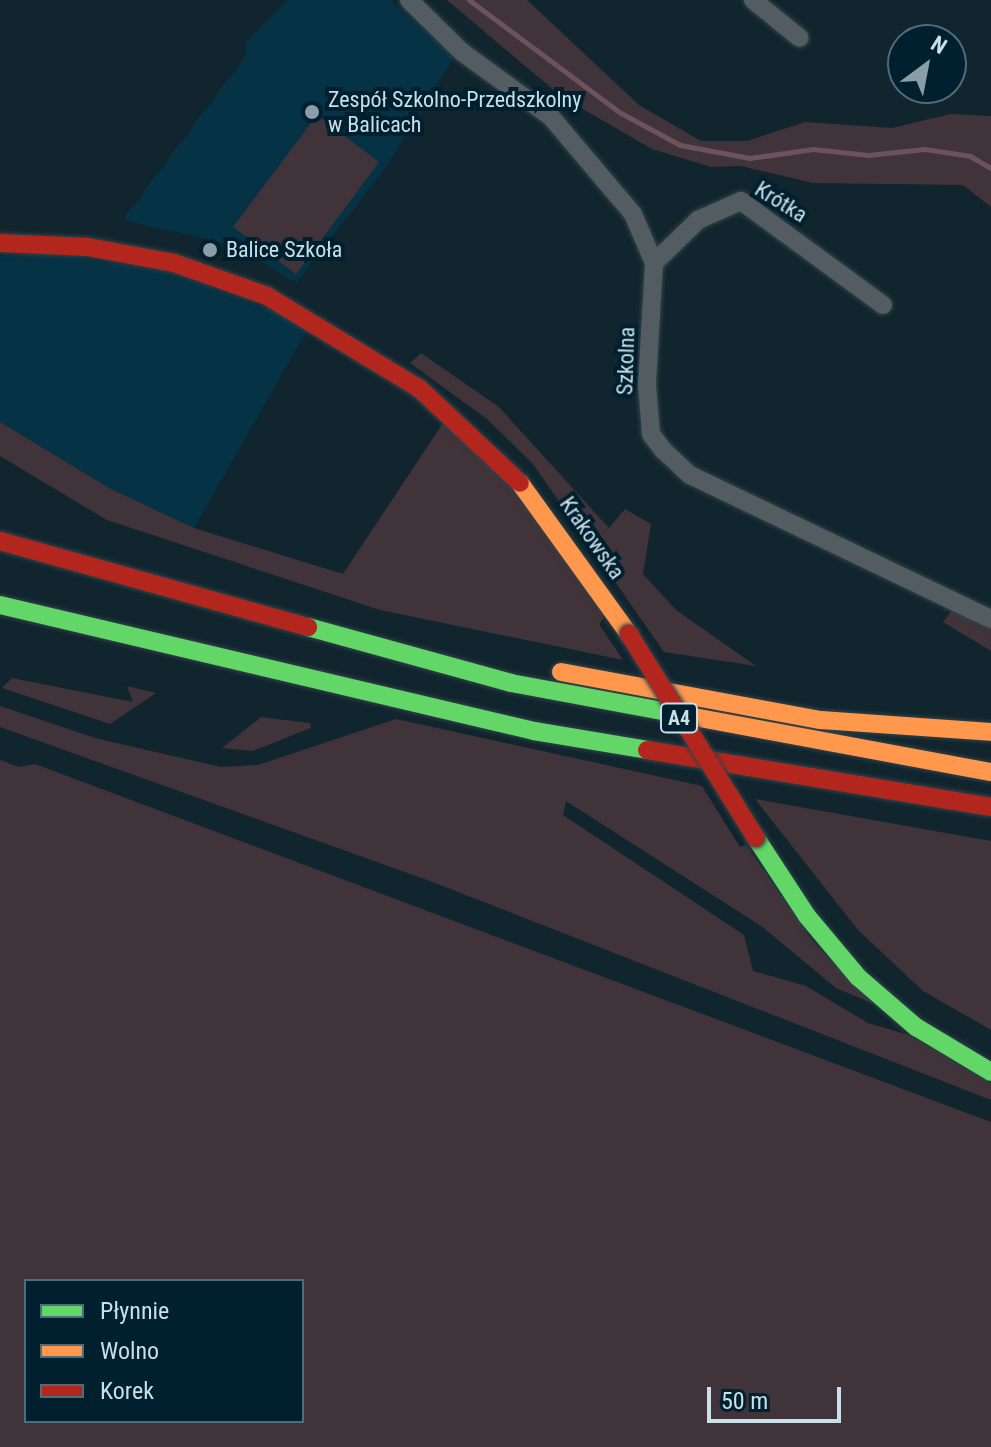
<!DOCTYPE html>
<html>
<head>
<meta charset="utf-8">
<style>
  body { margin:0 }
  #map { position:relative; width:991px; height:1447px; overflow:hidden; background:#11252e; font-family:"Roboto Condensed",sans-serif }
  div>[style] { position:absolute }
  .built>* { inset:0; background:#053244 }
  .green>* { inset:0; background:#403339 }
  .stream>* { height:5px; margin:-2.5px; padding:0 2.5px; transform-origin:2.5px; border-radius:2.5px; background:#6b525c }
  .roads { filter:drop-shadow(0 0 2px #314249) drop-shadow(0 0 2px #314249) }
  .street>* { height:18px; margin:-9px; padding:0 9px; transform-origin:9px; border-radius:9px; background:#535c61 }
  .fast>* { height:18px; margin:-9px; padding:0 9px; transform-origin:9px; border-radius:9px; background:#63d668 }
  .slow>* { height:18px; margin:-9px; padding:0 9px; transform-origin:9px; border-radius:9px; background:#ff974d }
  .jam>* { height:18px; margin:-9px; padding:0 9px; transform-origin:9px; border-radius:9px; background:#b3261e }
  .bridges { filter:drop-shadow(0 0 2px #314249) drop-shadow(0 0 2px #314249) }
  .jam-bridge>* { height:18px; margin:-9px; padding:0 9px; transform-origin:9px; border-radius:9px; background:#b3261e }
  .dots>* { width:22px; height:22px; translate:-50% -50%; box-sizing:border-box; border:4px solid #00202f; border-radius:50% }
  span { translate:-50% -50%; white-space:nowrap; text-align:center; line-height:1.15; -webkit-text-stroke:8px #00202f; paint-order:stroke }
  .shield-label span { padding:2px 6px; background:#00202f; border:2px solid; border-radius:6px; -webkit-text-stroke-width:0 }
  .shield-label { font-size:20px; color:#cbdfe9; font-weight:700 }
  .poi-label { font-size:22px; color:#cbdfe9 }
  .left { translate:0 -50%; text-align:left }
  .street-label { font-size:22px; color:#cbdfe9 }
  .legend { position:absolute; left:24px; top:1279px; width:280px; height:144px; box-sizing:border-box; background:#00202f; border:2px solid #516c79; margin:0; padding:10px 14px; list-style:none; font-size:24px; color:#cbdfe9 }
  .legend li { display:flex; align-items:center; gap:16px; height:40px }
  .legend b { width:40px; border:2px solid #516c79 }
  .north { position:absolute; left:887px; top:24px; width:80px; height:80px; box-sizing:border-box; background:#00202f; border:2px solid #516c79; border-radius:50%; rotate:32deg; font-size:22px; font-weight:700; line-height:32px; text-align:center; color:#cbdfe9 }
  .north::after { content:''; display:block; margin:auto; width:28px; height:36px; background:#8a9ea8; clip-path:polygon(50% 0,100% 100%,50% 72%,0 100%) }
  .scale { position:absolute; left:707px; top:1387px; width:134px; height:36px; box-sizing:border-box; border:4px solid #cbdfe9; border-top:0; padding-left:10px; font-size:24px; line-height:28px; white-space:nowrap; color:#cbdfe9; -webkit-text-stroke:6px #00202f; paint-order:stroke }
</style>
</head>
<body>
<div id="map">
  <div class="built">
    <div style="clip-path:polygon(287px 0,390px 0,454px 57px,386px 167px,296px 283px,237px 246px,123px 220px,245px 57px,246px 42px)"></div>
    <div style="clip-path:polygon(49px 253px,168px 272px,310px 325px,194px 528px,111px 489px,0 422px,0 256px)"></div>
  </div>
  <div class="green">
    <div style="clip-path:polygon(447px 0,527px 0,639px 105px,701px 141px,747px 141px,805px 122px,892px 128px,951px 114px,991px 116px,991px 207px,963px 185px,813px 183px,741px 166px,711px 167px,652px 149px,562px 97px)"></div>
    <div style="clip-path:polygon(317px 115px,379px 162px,296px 274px,233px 227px)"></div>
    <div style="clip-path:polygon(421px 353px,499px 407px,609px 528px,625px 509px,651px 524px,643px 574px,676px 610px,756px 666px,664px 652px,533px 464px,487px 419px,410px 363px)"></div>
    <div style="clip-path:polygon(445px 420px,497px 465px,541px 522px,605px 616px,599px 624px,623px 660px,380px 610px,107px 520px,0 456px,0 422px,111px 489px,194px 528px,343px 574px)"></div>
    <div style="clip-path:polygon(954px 608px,991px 628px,991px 651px,943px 622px)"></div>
    <div style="clip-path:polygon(12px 678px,133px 702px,127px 686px,156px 693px,110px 724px,2px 688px)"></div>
    <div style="clip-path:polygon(0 706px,95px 738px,221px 767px,258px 765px,396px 719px,702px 786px,740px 847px,746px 845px,814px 943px,872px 1003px,836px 988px,761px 926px,566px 801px,563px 815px,744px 935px,753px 971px,806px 986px,868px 1023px,909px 1035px,991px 1083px,991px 1100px,430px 881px,0 727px)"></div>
    <div style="clip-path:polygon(261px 717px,310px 723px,311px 728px,253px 751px,222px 748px)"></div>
    <div style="clip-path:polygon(evenodd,0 760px,19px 767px,35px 764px,991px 1122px,991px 1447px,0 1447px,0 760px,26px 1281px,302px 1281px,302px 1421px,26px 1421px,26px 1281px)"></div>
    <div style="clip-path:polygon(755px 799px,991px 841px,991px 1030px,923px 991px,858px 930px)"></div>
  </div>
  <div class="stream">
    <div style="left:469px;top:0;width:187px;rotate:36.7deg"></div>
    <div style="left:619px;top:112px;width:69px;rotate:28.4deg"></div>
    <div style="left:680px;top:145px;width:71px;rotate:10.5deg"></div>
    <div style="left:750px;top:158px;width:64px;rotate:-8.1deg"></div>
    <div style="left:813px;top:149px;width:55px;rotate:6.2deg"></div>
    <div style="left:868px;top:155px;width:57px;rotate:-6deg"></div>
    <div style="left:925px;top:149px;width:46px;rotate:8.8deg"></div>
    <div style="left:970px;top:156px;width:24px;rotate:30deg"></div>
  </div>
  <div class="roads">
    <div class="street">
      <div style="left:409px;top:0;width:74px;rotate:44.5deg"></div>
      <div style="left:462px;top:52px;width:110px;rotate:36.1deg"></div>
      <div style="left:551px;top:117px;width:127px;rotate:49.8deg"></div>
      <div style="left:633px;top:214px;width:53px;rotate:66.8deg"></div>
      <div style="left:654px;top:263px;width:121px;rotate:93.3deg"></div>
      <div style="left:647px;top:384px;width:50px;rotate:85.4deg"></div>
      <div style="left:651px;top:434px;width:20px;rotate:53deg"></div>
      <div style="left:663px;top:450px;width:37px;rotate:43deg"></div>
      <div style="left:690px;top:475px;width:334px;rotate:25.6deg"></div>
      <div style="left:753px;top:0;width:60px;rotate:39deg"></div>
      <div style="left:654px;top:263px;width:62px;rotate:-44.3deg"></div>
      <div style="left:698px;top:220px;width:47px;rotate:-23.8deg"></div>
      <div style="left:741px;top:201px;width:176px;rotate:36.2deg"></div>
    </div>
    <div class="fast">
      <div style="left:0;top:605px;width:549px;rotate:13.28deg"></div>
      <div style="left:534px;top:731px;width:115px;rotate:9.5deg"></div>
      <div style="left:308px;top:627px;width:211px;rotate:15.4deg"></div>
      <div style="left:511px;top:683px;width:186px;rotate:10.5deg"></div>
      <div style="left:756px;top:838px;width:93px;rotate:56.8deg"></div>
      <div style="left:807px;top:916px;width:80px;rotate:50.1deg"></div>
      <div style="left:858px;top:977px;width:77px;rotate:40.8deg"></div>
      <div style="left:916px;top:1027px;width:87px;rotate:31deg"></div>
    </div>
    <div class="slow">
      <div style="left:520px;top:483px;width:186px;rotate:54.2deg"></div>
      <div style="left:561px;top:672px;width:264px;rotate:10.5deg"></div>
      <div style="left:821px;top:720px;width:170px;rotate:4deg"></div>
      <div style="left:694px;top:717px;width:302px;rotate:10.5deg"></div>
    </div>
    <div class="jam">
      <div style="left:0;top:243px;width:88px;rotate:2.6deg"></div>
      <div style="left:88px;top:247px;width:87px;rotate:10.5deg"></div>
      <div style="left:174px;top:263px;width:99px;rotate:19.5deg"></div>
      <div style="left:267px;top:296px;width:179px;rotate:31.3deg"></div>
      <div style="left:420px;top:389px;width:137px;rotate:43.2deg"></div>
      <div style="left:0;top:541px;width:320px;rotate:15.6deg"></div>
      <div style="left:647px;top:750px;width:349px;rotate:9.4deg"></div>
    </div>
  </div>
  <div class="bridges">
    <div class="jam-bridge">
      <div style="left:629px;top:634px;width:240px;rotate:58.1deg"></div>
    </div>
  </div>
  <div class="dots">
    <div style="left:312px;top:112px;background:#8a9ea8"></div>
    <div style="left:210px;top:250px;background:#8a9ea8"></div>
  </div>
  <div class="shield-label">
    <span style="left:679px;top:718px">A4</span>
  </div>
  <div class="poi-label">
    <span class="left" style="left:328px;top:112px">Zespół Szkolno-Przedszkolny<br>w Balicach</span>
    <span class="left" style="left:226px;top:250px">Balice Szkoła</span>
  </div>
  <div class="street-label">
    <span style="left:781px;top:202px;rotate:32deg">Krótka</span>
    <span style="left:626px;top:361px;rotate:-88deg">Szkolna</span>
    <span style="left:592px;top:538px;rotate:55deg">Krakowska</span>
  </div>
  <ul class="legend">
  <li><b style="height:10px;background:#63d668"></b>Płynnie</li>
  <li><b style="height:10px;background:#ff974d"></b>Wolno</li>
  <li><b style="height:10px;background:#b3261e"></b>Korek</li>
  </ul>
  <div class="north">N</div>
  <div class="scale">50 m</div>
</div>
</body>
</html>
